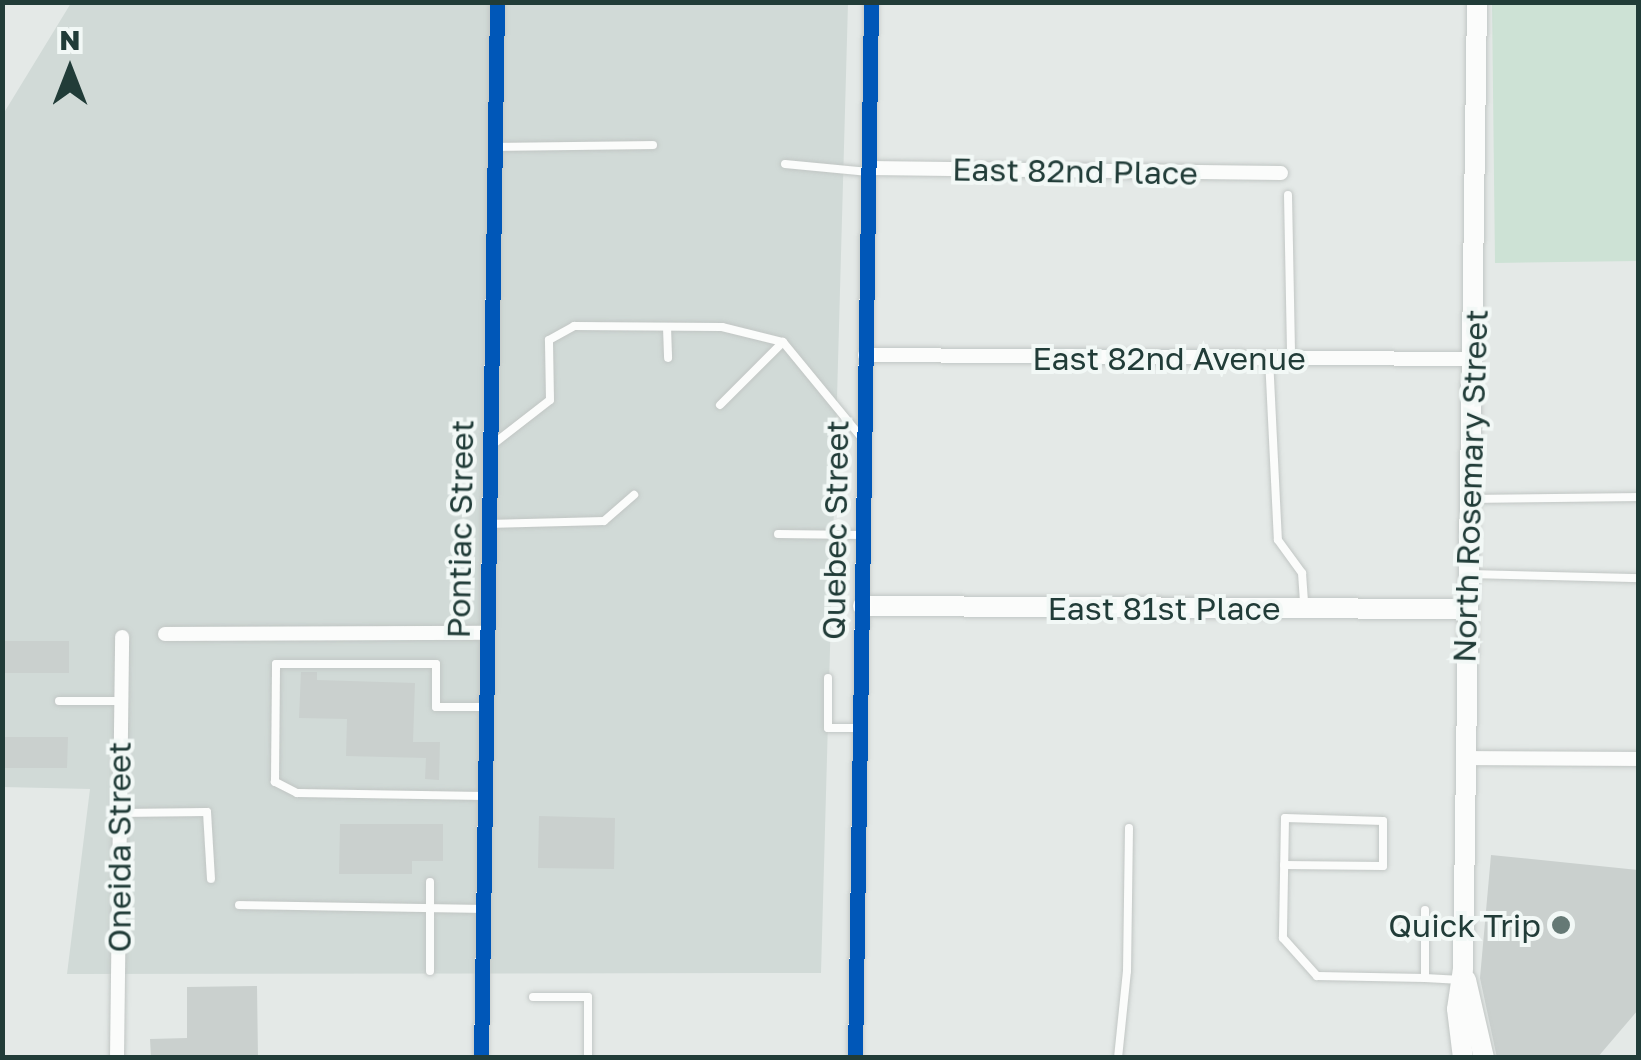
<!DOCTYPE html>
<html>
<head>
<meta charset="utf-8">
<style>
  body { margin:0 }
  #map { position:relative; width:1641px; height:1060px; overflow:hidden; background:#e4e9e7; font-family:"Golos Text",sans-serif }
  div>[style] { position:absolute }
  .built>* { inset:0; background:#d1dad7 }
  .green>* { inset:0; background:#cde2d5 }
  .building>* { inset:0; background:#cad0ce }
  .roads { filter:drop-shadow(0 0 2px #c1c6c4) drop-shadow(0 0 2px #c1c6c4) }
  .lane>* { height:8px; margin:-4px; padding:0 4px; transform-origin:4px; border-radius:4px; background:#fbfcfb }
  .street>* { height:14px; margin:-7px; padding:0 7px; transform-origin:7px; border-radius:7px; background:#fbfcfb }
  .secondary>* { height:20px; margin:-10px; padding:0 10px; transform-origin:10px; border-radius:10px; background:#fbfcfb }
  .cycleway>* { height:15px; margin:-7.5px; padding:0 7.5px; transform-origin:7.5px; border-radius:7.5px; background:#0057b8 }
  .dots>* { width:28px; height:28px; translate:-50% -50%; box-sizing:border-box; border:5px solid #f2f8f6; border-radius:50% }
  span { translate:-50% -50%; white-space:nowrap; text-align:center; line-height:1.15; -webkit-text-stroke:8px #f2f8f6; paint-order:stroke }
  .street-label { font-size:32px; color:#213c38 }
  .poi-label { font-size:32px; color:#213c38 }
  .right { translate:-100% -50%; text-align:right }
  .frame { position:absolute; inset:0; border:5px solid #213c38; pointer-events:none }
  .north { position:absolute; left:20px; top:20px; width:100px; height:100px; -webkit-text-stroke:8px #f2f8f6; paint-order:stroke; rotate:0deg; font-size:28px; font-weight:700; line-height:40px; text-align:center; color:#213c38 }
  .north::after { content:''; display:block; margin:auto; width:35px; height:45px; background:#213c38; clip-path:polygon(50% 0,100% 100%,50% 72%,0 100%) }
</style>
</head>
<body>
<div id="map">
  <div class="built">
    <div style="clip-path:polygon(71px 3px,848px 3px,821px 973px,67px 974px,90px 789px,3px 787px,2px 116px)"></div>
  </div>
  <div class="green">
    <div style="clip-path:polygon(1492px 3px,1638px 3px,1638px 261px,1495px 263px)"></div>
  </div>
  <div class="building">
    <div style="clip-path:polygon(2px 641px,69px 641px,69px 673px,2px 673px)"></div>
    <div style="clip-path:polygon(301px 672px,317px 672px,317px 680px,415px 683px,413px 742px,440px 742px,439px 780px,425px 779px,426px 758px,346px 756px,347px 719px,299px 718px)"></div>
    <div style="clip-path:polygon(2px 737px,68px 737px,67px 768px,2px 768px)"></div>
    <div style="clip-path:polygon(539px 816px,615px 818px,614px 869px,538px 868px)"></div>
    <div style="clip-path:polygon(340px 824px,443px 824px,443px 861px,412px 861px,412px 874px,339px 874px)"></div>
    <div style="clip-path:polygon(1491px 855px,1638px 870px,1638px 1010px,1597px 1058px,1497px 1058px,1480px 978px)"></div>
    <div style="clip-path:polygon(257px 986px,258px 1058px,151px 1058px,150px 1039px,187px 1038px,187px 987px)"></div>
  </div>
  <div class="roads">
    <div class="lane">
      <div style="left:494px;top:147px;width:159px;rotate:-0.7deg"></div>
      <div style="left:785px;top:164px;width:84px;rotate:5.4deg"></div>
      <div style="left:1288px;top:195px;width:163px;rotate:88.9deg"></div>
      <div style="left:667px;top:327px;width:31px;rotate:88deg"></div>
      <div style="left:1269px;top:358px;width:182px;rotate:87.2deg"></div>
      <div style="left:1278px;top:540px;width:41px;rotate:54deg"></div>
      <div style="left:1302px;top:573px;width:32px;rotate:86deg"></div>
      <div style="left:720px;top:405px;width:89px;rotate:-45deg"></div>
      <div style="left:492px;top:445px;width:73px;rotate:-37.8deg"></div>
      <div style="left:550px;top:400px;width:60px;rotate:-91deg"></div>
      <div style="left:549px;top:340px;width:29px;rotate:-29deg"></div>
      <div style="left:574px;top:326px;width:148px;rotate:0.4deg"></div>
      <div style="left:722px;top:327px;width:63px;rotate:13.8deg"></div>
      <div style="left:783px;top:342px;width:123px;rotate:50.6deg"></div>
      <div style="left:1471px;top:499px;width:167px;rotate:-0.7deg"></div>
      <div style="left:487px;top:524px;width:117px;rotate:-1.5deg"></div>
      <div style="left:604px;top:521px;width:40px;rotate:-41deg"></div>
      <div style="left:778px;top:534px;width:85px;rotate:0.7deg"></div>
      <div style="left:1473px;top:574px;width:165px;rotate:1.4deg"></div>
      <div style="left:828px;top:678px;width:50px;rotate:90deg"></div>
      <div style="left:828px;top:728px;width:31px"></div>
      <div style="left:59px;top:701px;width:61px"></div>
      <div style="left:483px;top:796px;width:186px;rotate:-179.1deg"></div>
      <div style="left:297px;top:793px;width:25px;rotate:-153deg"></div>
      <div style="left:275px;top:782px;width:118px;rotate:-89.5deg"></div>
      <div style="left:276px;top:664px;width:160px"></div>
      <div style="left:436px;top:664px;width:43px;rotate:90deg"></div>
      <div style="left:436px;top:707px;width:48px"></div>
      <div style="left:119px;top:813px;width:88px;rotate:-0.7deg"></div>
      <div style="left:207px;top:812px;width:67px;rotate:86.6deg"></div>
      <div style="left:1284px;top:865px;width:99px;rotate:0.6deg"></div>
      <div style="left:1383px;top:866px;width:45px;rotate:-90deg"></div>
      <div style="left:1383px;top:821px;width:98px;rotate:-178.2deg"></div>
      <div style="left:1285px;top:818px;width:120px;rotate:91deg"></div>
      <div style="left:1283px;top:938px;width:51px;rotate:48.2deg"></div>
      <div style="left:1317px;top:976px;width:108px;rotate:1.1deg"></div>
      <div style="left:430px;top:882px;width:89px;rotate:90deg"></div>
      <div style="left:239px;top:905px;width:243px;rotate:0.9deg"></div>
      <div style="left:1425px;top:910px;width:68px;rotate:90deg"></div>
      <div style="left:1425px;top:978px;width:36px;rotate:3deg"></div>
      <div style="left:533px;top:997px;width:55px"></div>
      <div style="left:588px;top:997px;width:61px;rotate:90deg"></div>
      <div style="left:1118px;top:1058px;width:87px;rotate:-84.1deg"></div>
      <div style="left:1127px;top:971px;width:143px;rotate:-89.2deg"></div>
    </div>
    <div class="street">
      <div style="left:869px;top:168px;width:412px;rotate:0.7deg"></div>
      <div style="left:865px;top:355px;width:608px;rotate:0.38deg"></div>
      <div style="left:165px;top:634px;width:320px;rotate:-0.2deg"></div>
      <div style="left:1463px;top:758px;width:175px;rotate:0.3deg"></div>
      <div style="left:117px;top:1058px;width:421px;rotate:-89.3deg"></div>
      <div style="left:481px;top:1058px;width:1056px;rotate:-89.13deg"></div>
      <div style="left:855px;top:1058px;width:1056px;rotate:-89.13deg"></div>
    </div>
    <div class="secondary">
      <div style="left:863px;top:606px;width:603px;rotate:0.29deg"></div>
      <div style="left:1466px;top:980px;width:80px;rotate:77deg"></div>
      <div style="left:1463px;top:1058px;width:49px;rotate:-97deg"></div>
      <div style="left:1457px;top:1009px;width:40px;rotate:-81.5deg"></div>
      <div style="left:1463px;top:969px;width:967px;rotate:-89.17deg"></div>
    </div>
  </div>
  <div class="cycleway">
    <div style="left:481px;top:1058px;width:1056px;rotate:-89.13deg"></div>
    <div style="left:855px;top:1058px;width:1056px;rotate:-89.13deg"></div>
  </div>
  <div class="dots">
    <div style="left:1561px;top:925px;background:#657975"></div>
  </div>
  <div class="street-label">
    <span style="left:1075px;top:171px;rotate:1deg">East 82nd Place</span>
    <span style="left:1169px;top:358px">East 82nd Avenue</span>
    <span style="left:1470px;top:486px;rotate:-88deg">North Rosemary Street</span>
    <span style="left:460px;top:529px;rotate:-89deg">Pontiac Street</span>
    <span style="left:835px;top:530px;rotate:-89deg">Quebec Street</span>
    <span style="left:1164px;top:608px">East 81st Place</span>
    <span style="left:119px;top:847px;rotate:-90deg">Oneida Street</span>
  </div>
  <div class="poi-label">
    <span class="right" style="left:1541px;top:925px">Quick Trip</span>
  </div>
  <div class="frame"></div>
  <div class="north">N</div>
</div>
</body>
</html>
